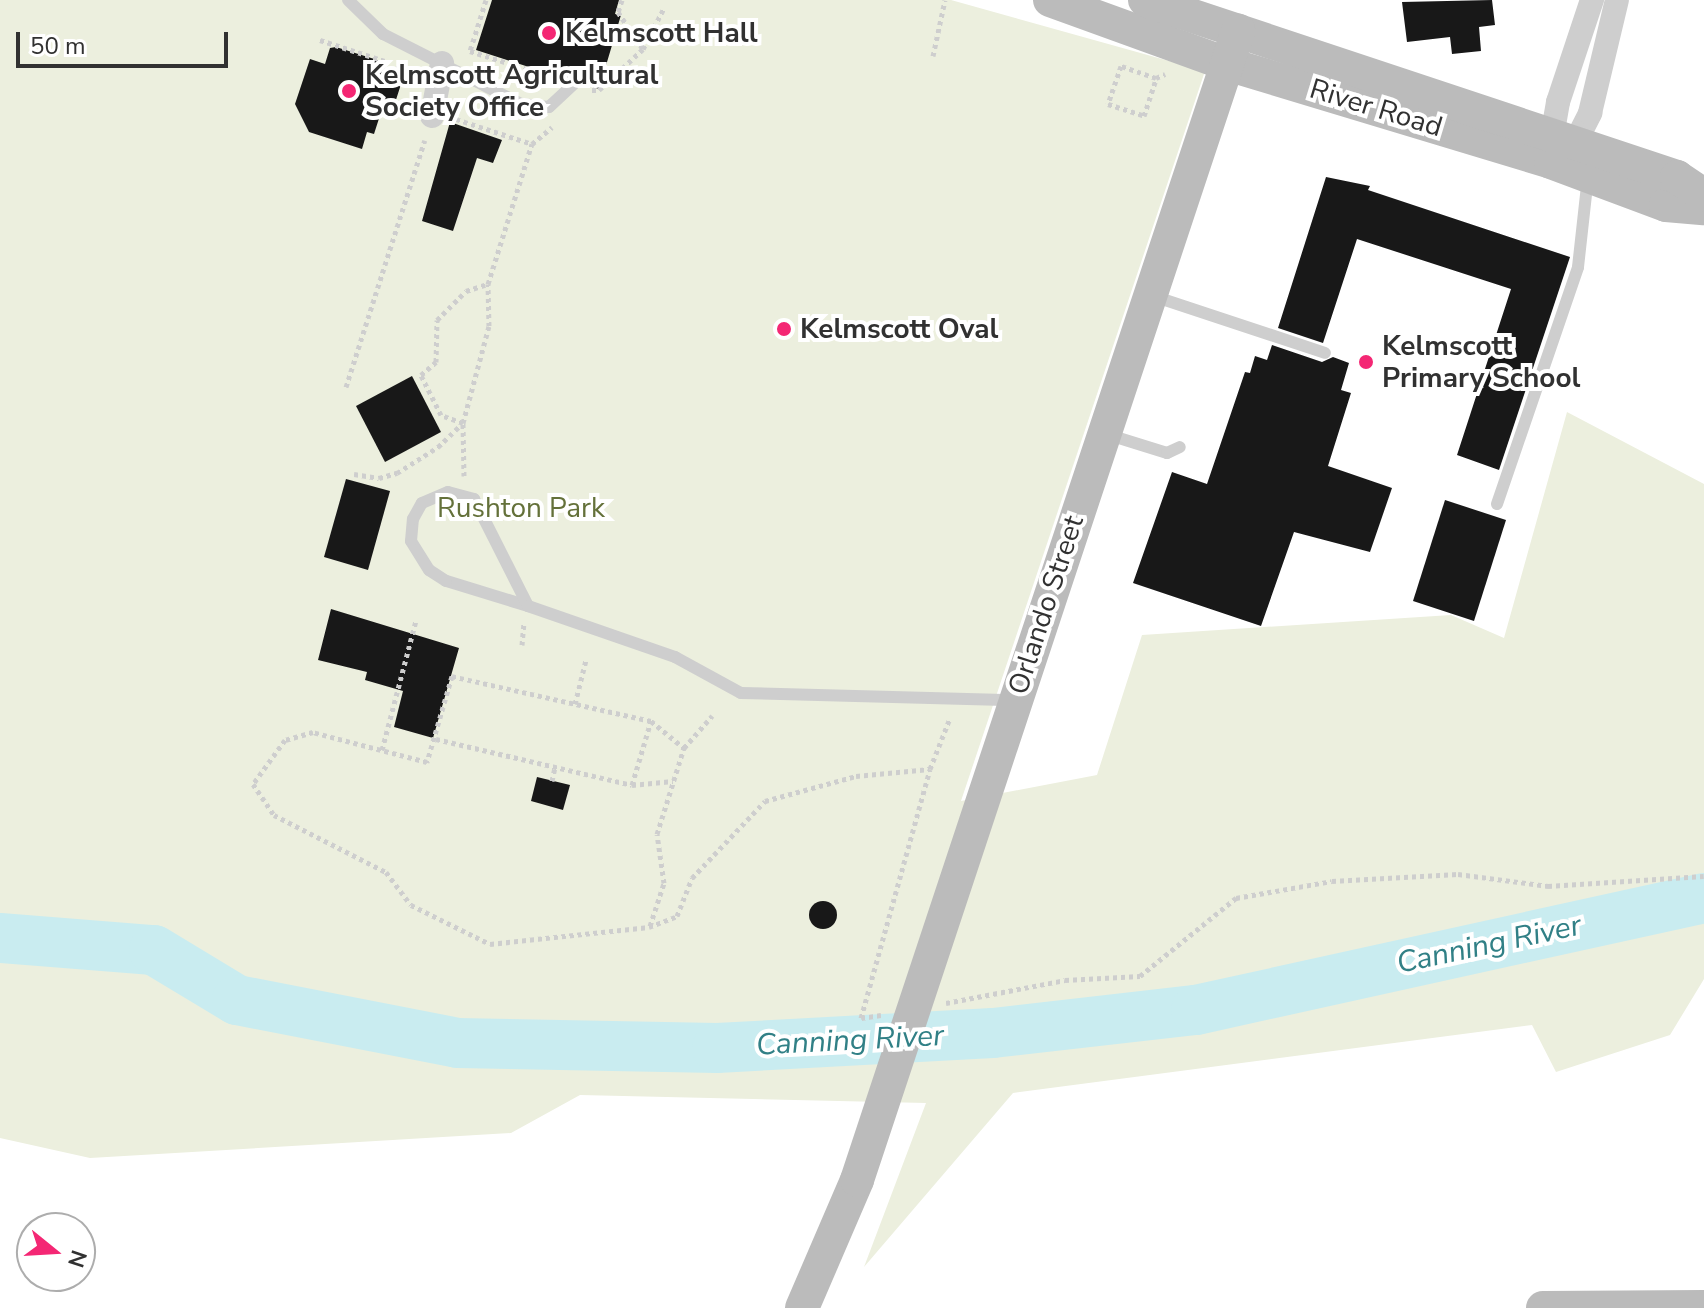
<!DOCTYPE html>
<html>
<head>
<meta charset="utf-8">
<style>
  body { margin:0 }
  #map { position:relative; width:1704px; height:1308px; overflow:hidden; background:#fff; font-family:"Nunito Sans",sans-serif }
  div>[style] { position:absolute }
  .green>* { inset:0; background:#ecefde }
  .river>* { height:50px; margin:-25px; padding:0 25px; transform-origin:25px; border-radius:25px; background:#c9ecf0 }
  .building>* { inset:0; background:#181818 }
  .round { border-radius:50% }
  .path>* { height:5px; margin-top:-2.5px; transform-origin:0; background:repeating-linear-gradient(90deg,#cecece 0 4px,transparent 0 8px) }
  .service>* { height:12px; margin:-6px; padding:0 6px; transform-origin:6px; border-radius:6px; background:#cecece }
  .minor>* { height:24px; margin:-12px; padding:0 12px; transform-origin:12px; border-radius:12px; background:#cecece }
  .secondary>* { height:34px; margin:-17px; padding:0 17px; transform-origin:17px; border-radius:17px; background:#bbb }
  .dots>* { width:22px; height:22px; translate:-50% -50%; box-sizing:border-box; border:4px solid #fff; border-radius:50% }
  span { translate:-50% -50%; white-space:nowrap; text-align:center; line-height:1.15; -webkit-text-stroke:8px #fff; paint-order:stroke }
  .poi-label { font-size:28px; color:#313131; font-weight:700 }
  .left { translate:0 -50%; text-align:left }
  .street-label { font-size:28px; color:#313131 }
  .park-label { font-size:28px; color:#64713a }
  .water-label { font-size:30px; color:#318086; font-style:italic }
  .north { position:absolute; left:16px; top:1212px; width:80px; height:80px; box-sizing:border-box; background:#fff; border:2px solid #adadad; border-radius:50%; rotate:108deg; font-size:22px; font-weight:700; line-height:32px; text-align:center; color:#313131 }
  .north::after { content:''; display:block; margin:auto; width:28px; height:36px; background:#f42774; clip-path:polygon(50% 0,100% 100%,50% 72%,0 100%) }
  .scale { position:absolute; left:16px; top:32px; width:212px; height:36px; box-sizing:border-box; border:4px solid #313131; border-top:0; padding-left:10px; font-size:24px; line-height:28px; white-space:nowrap; color:#313131; -webkit-text-stroke:6px #fff; paint-order:stroke }
</style>
</head>
<body>
<div id="map">
  <div class="green">
    <div style="clip-path:polygon(0 0,951px 0,1205px 71px,961px 801px,1097px 775px,1142px 635px,1451px 615px,1504px 638px,1567px 412px,1704px 484px,1704px 979px,1670px 1035px,1556px 1072px,1532px 1025px,1013px 1093px,864px 1267px,926px 1103px,580px 1095px,511px 1133px,90px 1158px,0 1138px)"></div>
  </div>
  <div class="river">
    <div style="left:0;top:938px;width:154px;rotate:4.5deg"></div>
    <div style="left:154px;top:950px;width:97px;rotate:31.1deg"></div>
    <div style="left:237px;top:1000px;width:225px;rotate:11deg"></div>
    <div style="left:458px;top:1043px;width:259px;rotate:1.1deg"></div>
    <div style="left:717px;top:1048px;width:276px;rotate:-3.1deg"></div>
    <div style="left:993px;top:1033px;width:204px;rotate:-6.5deg"></div>
    <div style="left:1196px;top:1010px;width:520px;rotate:-12.43deg"></div>
  </div>
  <div class="building">
    <div style="clip-path:polygon(492px 0,619px 0,615px 14px,621px 15px,599px 89px,583px 84px,577px 76px,566px 79px,476px 50px)"></div>
    <div style="clip-path:polygon(1492px 0,1495px 25px,1479px 27px,1481px 51px,1452px 54px,1450px 37px,1407px 42px,1402px 2px)"></div>
    <div style="clip-path:polygon(336px 47px,387px 63px,385px 68px,403px 78px,394px 106px,384px 103px,374px 134px,367px 132px,362px 149px,309px 132px,295px 104px,310px 59px,325px 64px,330px 48px)"></div>
    <div style="clip-path:polygon(450px 122px,502px 140px,493px 163px,477px 158px,453px 231px,422px 221px)"></div>
    <div style="clip-path:polygon(1326px 177px,1370px 186px,1368px 190px,1570px 257px,1499px 470px,1457px 455px,1511px 289px,1357px 239px,1323px 343px,1278px 328px)"></div>
    <div style="clip-path:polygon(1272px 345px,1322px 362px,1333px 357px,1349px 363px,1341px 390px,1351px 393px,1328px 466px,1392px 488px,1370px 552px,1294px 532px,1261px 626px,1133px 583px,1172px 472px,1207px 484px,1245px 372px,1250px 373px,1255px 356px,1267px 360px)"></div>
    <div style="clip-path:polygon(412px 376px,441px 432px,385px 462px,356px 406px)"></div>
    <div style="clip-path:polygon(346px 479px,390px 491px,368px 570px,324px 557px)"></div>
    <div style="clip-path:polygon(1445px 500px,1506px 520px,1474px 621px,1413px 601px)"></div>
    <div style="clip-path:polygon(331px 609px,459px 648px,433px 738px,394px 727px,403px 691px,365px 680px,367px 672px,318px 660px)"></div>
    <div style="clip-path:polygon(537px 777px,570px 785px,563px 810px,531px 801px)"></div>
    <div class="round" style="left:809px;top:901px;width:28px;height:28px"></div>
  </div>
  <div class="path">
    <div style="left:486px;top:0;width:53px;rotate:107.4deg"></div>
    <div style="left:470px;top:51px;width:89px;rotate:17.6deg"></div>
    <div style="left:622px;top:0;width:13px;rotate:108deg"></div>
    <div style="left:618px;top:12px;width:45px;rotate:56deg"></div>
    <div style="left:320px;top:40px;width:71px;rotate:17.9deg"></div>
    <div style="left:933px;top:56px;width:57px;rotate:-77.9deg"></div>
    <div style="left:397px;top:65px;width:25px;rotate:56deg"></div>
    <div style="left:1156px;top:78px;width:37px;rotate:-161deg"></div>
    <div style="left:1121px;top:66px;width:40px;rotate:108.9deg"></div>
    <div style="left:1108px;top:104px;width:38px;rotate:18deg"></div>
    <div style="left:1144px;top:116px;width:40px;rotate:-72deg"></div>
    <div style="left:1156px;top:78px;width:10px;rotate:-24deg"></div>
    <div style="left:592px;top:90px;width:7px"></div>
    <div style="left:599px;top:90px;width:60px;rotate:-43deg"></div>
    <div style="left:643px;top:49px;width:46px;rotate:-62.9deg"></div>
    <div style="left:456px;top:119px;width:80px;rotate:18.2deg"></div>
    <div style="left:532px;top:144px;width:26px;rotate:-40deg"></div>
    <div style="left:346px;top:387px;width:259px;rotate:-72.3deg"></div>
    <div style="left:463px;top:423px;width:23px;rotate:-160deg"></div>
    <div style="left:441px;top:415px;width:45px;rotate:-116.6deg"></div>
    <div style="left:421px;top:375px;width:20px;rotate:-41deg"></div>
    <div style="left:436px;top:362px;width:42px;rotate:-88.6deg"></div>
    <div style="left:437px;top:320px;width:41px;rotate:-45deg"></div>
    <div style="left:466px;top:291px;width:23px;rotate:-18deg"></div>
    <div style="left:354px;top:474px;width:25px;rotate:9deg"></div>
    <div style="left:379px;top:478px;width:19px;rotate:-16deg"></div>
    <div style="left:397px;top:473px;width:49px;rotate:-32.4deg"></div>
    <div style="left:438px;top:447px;width:33px;rotate:-44deg"></div>
    <div style="left:464px;top:476px;width:53px;rotate:-91.1deg"></div>
    <div style="left:463px;top:423px;width:100px;rotate:-75deg"></div>
    <div style="left:489px;top:326px;width:42px;rotate:-91.4deg"></div>
    <div style="left:488px;top:284px;width:147px;rotate:-72.6deg"></div>
    <div style="left:522px;top:645px;width:23px;rotate:-85deg"></div>
    <div style="left:575px;top:704px;width:45px;rotate:-76deg"></div>
    <div style="left:651px;top:721px;width:43px;rotate:39.3deg"></div>
    <div style="left:436px;top:739px;width:201px;rotate:13.2deg"></div>
    <div style="left:632px;top:785px;width:67px;rotate:-73.5deg"></div>
    <div style="left:651px;top:721px;width:204px;rotate:-167.3deg"></div>
    <div style="left:452px;top:676px;width:90px;rotate:106.2deg"></div>
    <div style="left:427px;top:762px;width:118px;rotate:-165.3deg"></div>
    <div style="left:313px;top:732px;width:29px;rotate:164deg"></div>
    <div style="left:285px;top:740px;width:54px;rotate:126deg"></div>
    <div style="left:253px;top:784px;width:37px;rotate:56deg"></div>
    <div style="left:274px;top:815px;width:126px;rotate:27deg"></div>
    <div style="left:386px;top:872px;width:41px;rotate:52.9deg"></div>
    <div style="left:411px;top:905px;width:88px;rotate:26.3deg"></div>
    <div style="left:490px;top:944px;width:160px;rotate:-6.1deg"></div>
    <div style="left:649px;top:927px;width:30px;rotate:-21deg"></div>
    <div style="left:677px;top:916px;width:41px;rotate:-68.5deg"></div>
    <div style="left:692px;top:878px;width:106px;rotate:-46.5deg"></div>
    <div style="left:765px;top:801px;width:94px;rotate:-15.4deg"></div>
    <div style="left:856px;top:776px;width:74px;rotate:-5.4deg"></div>
    <div style="left:930px;top:769px;width:55px;rotate:-68.6deg"></div>
    <div style="left:382px;top:750px;width:134px;rotate:-75.3deg"></div>
    <div style="left:552px;top:781px;width:14px;rotate:-78deg"></div>
    <div style="left:632px;top:785px;width:41px;rotate:-5.6deg"></div>
    <div style="left:650px;top:926px;width:45px;rotate:-72deg"></div>
    <div style="left:664px;top:883px;width:49px;rotate:-98.1deg"></div>
    <div style="left:657px;top:834px;width:90px;rotate:-72.6deg"></div>
    <div style="left:684px;top:748px;width:43px;rotate:-48.8deg"></div>
    <div style="left:946px;top:1003px;width:121px;rotate:-10.9deg"></div>
    <div style="left:1065px;top:980px;width:75px;rotate:-3.1deg"></div>
    <div style="left:1140px;top:976px;width:124px;rotate:-39.1deg"></div>
    <div style="left:1236px;top:898px;width:97px;rotate:-10deg"></div>
    <div style="left:1332px;top:881px;width:126px;rotate:-3.2deg"></div>
    <div style="left:1458px;top:874px;width:91px;rotate:7.6deg"></div>
    <div style="left:1548px;top:886px;width:156px;rotate:-3.7deg"></div>
    <div style="left:881px;top:1015px;width:20px;rotate:171deg"></div>
    <div style="left:861px;top:1018px;width:258px;rotate:-74.5deg"></div>
  </div>
  <div class="service">
    <div style="left:348px;top:0;width:49px;rotate:44.2deg"></div>
    <div style="left:383px;top:34px;width:155px;rotate:26.9deg"></div>
    <div style="left:521px;top:104px;width:28px;rotate:6deg"></div>
    <div style="left:549px;top:107px;width:34px;rotate:-43deg"></div>
    <div style="left:1153px;top:296px;width:181px;rotate:18.3deg"></div>
    <div style="left:1106px;top:434px;width:64px;rotate:17.3deg"></div>
    <div style="left:1167px;top:453px;width:14px;rotate:-25deg"></div>
    <div style="left:1497px;top:504px;width:250px;rotate:-71.1deg"></div>
    <div style="left:1578px;top:267px;width:91px;rotate:-83.7deg"></div>
    <div style="left:528px;top:606px;width:86px;rotate:-163deg"></div>
    <div style="left:446px;top:581px;width:20px;rotate:-147deg"></div>
    <div style="left:429px;top:570px;width:34px;rotate:-122deg"></div>
    <div style="left:411px;top:541px;width:22px;rotate:-85deg"></div>
    <div style="left:413px;top:519px;width:18px;rotate:-61deg"></div>
    <div style="left:422px;top:503px;width:28px;rotate:-23deg"></div>
    <div style="left:448px;top:492px;width:27px;rotate:15deg"></div>
    <div style="left:474px;top:499px;width:120px;rotate:63.2deg"></div>
    <div style="left:528px;top:606px;width:156px;rotate:19.1deg"></div>
    <div style="left:675px;top:657px;width:75px;rotate:28.6deg"></div>
    <div style="left:741px;top:693px;width:273px;rotate:1.5deg"></div>
  </div>
  <div class="minor">
    <div style="left:432px;top:116px;width:54px;rotate:-79.3deg"></div>
    <div style="left:1550px;top:148px;width:47px;rotate:-80.1deg"></div>
    <div style="left:1558px;top:102px;width:108px;rotate:-71.6deg"></div>
    <div style="left:1562px;top:153px;width:16px;rotate:-38deg"></div>
    <div style="left:1575px;top:143px;width:34px;rotate:-63deg"></div>
    <div style="left:1590px;top:113px;width:116px;rotate:-76.6deg"></div>
  </div>
  <div class="secondary">
    <div style="left:1050px;top:0;width:188px;rotate:19.9deg"></div>
    <div style="left:1227px;top:64px;width:338px;rotate:16.8deg"></div>
    <div style="left:1551px;top:162px;width:123px;rotate:20.5deg"></div>
    <div style="left:1666px;top:205px;width:38px;rotate:5deg"></div>
    <div style="left:1145px;top:0;width:561px;rotate:18.4deg"></div>
    <div style="left:1677px;top:177px;width:32px;rotate:34deg"></div>
    <div style="left:802px;top:1308px;width:139px;rotate:-66.7deg"></div>
    <div style="left:857px;top:1180px;width:1211px;rotate:-71.65deg"></div>
    <div style="left:1543px;top:1308px;width:161px;rotate:-0.4deg"></div>
  </div>
  <div class="dots">
    <div style="left:549px;top:33px;background:#f42774"></div>
    <div style="left:349px;top:91px;background:#f42774"></div>
    <div style="left:784px;top:329px;background:#f42774"></div>
    <div style="left:1366px;top:362px;background:#f42774"></div>
  </div>
  <div class="poi-label">
    <span class="left" style="left:565px;top:33px">Kelmscott Hall</span>
    <span class="left" style="left:365px;top:91px">Kelmscott Agricultural<br>Society Office</span>
    <span class="left" style="left:800px;top:329px">Kelmscott Oval</span>
    <span class="left" style="left:1382px;top:362px">Kelmscott<br>Primary School</span>
  </div>
  <div class="street-label">
    <span style="left:1376px;top:108px;rotate:17deg">River Road</span>
    <span style="left:1046px;top:605px;rotate:-72deg">Orlando Street</span>
  </div>
  <div class="park-label">
    <span style="left:521px;top:508px">Rushton Park</span>
  </div>
  <div class="water-label">
    <span style="left:1489px;top:945px;rotate:-12deg">Canning River</span>
    <span style="left:850px;top:1041px;rotate:-3deg">Canning River</span>
  </div>
  <div class="north">N</div>
  <div class="scale">50 m</div>
</div>
</body>
</html>
